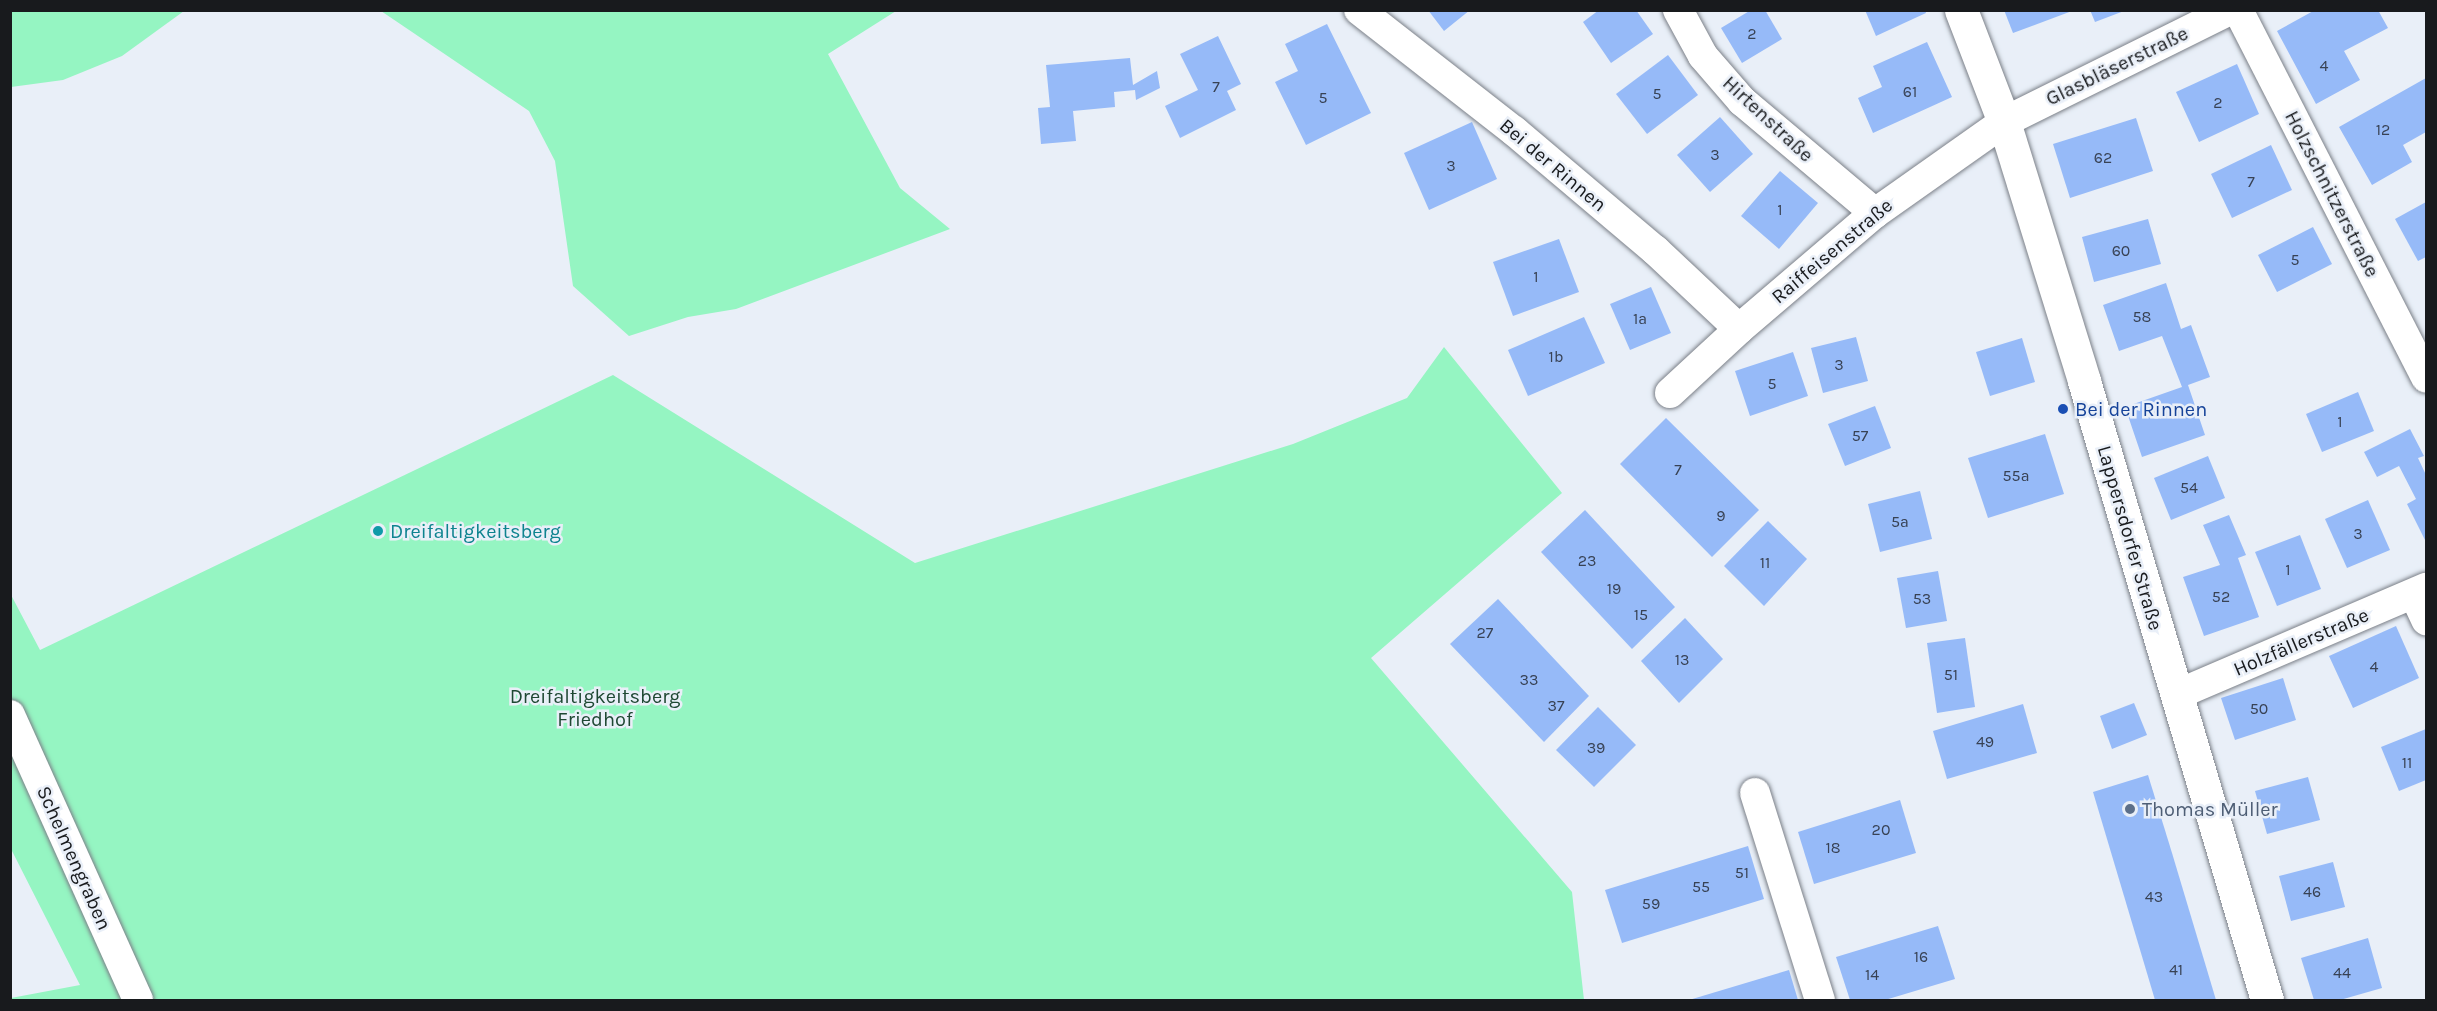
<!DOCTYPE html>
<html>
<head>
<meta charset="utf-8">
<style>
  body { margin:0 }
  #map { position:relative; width:2437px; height:1011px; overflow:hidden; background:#e9eff8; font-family:Karla,sans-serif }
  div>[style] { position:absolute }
  .green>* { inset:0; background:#95f5c2 }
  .building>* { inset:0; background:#96baf8 }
  .roads { filter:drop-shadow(0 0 2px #7b8088) drop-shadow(0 0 2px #7b8088) }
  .street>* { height:30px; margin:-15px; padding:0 15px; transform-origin:15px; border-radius:15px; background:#fff }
  .secondary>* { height:33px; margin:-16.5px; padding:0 16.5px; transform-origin:16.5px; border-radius:16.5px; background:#fff }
  .dots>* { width:16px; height:16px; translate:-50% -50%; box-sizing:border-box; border:3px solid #e9eff8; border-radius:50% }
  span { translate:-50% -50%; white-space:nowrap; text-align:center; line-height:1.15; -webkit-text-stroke:5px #e9eff8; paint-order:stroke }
  .number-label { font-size:16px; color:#384254 }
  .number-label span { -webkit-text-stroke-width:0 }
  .street-label { font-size:20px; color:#181a1d }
  .transit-label { font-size:20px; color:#164399 }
  .left { translate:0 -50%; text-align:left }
  .culture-label { font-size:20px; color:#0d838f }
  .park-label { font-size:20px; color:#1e4833 }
  .service-label { font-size:20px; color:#4e5e75 }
  .frame { position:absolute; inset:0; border:12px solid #181a1d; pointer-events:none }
</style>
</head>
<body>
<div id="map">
  <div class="green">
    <div style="clip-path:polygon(11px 10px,184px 10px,184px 11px,122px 56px,63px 80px,11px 87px)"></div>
    <div style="clip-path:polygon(381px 11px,896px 11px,828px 54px,900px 188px,950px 229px,736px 309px,688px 317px,629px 336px,573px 286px,555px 161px,529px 111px)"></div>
    <div style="clip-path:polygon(1444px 347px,1562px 493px,1371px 658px,1572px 892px,1584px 1000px,11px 1000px,11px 998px,80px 985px,11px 849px,10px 593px,40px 650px,613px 375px,915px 563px,1293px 444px,1407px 398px)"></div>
  </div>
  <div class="building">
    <div style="clip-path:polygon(1428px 10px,1470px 10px,1444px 31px)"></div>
    <div style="clip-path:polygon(1599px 10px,1636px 10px,1653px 34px,1611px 63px,1583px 22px)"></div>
    <div style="clip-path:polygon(1751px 10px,1765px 10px,1782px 39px,1742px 63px,1721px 28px)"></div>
    <div style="clip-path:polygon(1865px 10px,1925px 10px,1926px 13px,1876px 36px)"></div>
    <div style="clip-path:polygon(2004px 10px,2072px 10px,2072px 11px,2013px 33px)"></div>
    <div style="clip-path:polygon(2090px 10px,2124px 10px,2124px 11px,2095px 22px)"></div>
    <div style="clip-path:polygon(2315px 10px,2378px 10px,2388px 28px,2344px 51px,2360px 80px,2316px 104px,2277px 31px)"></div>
    <div style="clip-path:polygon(1327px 24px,1371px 113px,1306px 145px,1275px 82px,1298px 71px,1285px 44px)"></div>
    <div style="clip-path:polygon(1218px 36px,1241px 84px,1227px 91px,1236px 110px,1180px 138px,1165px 106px,1198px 90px,1180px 54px)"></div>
    <div style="clip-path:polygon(1927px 42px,1952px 97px,1873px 133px,1858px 98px,1882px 87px,1873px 66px)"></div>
    <div style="clip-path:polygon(1668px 55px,1698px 95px,1647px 134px,1616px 94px)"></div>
    <div style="clip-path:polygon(1130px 58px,1133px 85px,1157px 71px,1160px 88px,1136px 100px,1135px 90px,1114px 92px,1115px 107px,1073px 111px,1076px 141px,1041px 144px,1038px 108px,1050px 107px,1046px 65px)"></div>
    <div style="clip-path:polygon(2237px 64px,2259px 114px,2199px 142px,2176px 92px)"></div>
    <div style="clip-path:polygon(2426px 78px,2426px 132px,2403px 145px,2412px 162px,2372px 185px,2339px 127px)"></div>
    <div style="clip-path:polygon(1720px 117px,1753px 154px,1710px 192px,1677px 155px)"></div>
    <div style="clip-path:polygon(2136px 118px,2153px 171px,2070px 198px,2053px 144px)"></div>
    <div style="clip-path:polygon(1472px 122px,1497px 179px,1429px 210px,1404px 153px)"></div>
    <div style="clip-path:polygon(2271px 145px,2292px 190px,2232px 218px,2211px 174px)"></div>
    <div style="clip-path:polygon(1780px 171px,1818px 203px,1779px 249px,1741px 216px)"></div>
    <div style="clip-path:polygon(2426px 202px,2426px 257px,2418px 261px,2395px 219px)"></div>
    <div style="clip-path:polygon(2148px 219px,2161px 264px,2094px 282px,2082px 237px)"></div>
    <div style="clip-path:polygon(2313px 227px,2332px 264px,2277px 292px,2258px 255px)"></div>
    <div style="clip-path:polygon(1559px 239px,1579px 292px,1513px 316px,1493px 262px)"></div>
    <div style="clip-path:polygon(2166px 283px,2181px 329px,2191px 325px,2210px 377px,2188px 385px,2205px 435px,2142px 457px,2125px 407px,2182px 387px,2162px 336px,2119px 351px,2103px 305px)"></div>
    <div style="clip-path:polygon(1651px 287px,1671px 333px,1630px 350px,1610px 304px)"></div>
    <div style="clip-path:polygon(1584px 317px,1605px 363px,1528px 396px,1508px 350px)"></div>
    <div style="clip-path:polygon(1856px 337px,1868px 381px,1823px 393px,1811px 348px)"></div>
    <div style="clip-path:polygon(2022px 338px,2035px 382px,1990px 396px,1976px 352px)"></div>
    <div style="clip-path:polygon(1793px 352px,1808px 396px,1750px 416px,1735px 371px)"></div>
    <div style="clip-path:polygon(2358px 392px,2374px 431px,2322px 452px,2306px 414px)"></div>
    <div style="clip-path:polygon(1875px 406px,1891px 448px,1845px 466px,1828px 424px)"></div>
    <div style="clip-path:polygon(1666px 418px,1759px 510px,1712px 557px,1620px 464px)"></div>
    <div style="clip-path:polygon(2410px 429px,2424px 456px,2418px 458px,2426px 475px,2425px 540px,2407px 504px,2416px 499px,2399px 466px,2377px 477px,2364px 452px)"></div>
    <div style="clip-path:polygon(2045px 434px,2064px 494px,1988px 518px,1968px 458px)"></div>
    <div style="clip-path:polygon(2208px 456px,2225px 498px,2171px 520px,2154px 478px)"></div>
    <div style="clip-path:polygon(1920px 491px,1932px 539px,1880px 552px,1868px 504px)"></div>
    <div style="clip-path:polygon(2368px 500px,2390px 550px,2347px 568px,2325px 519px)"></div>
    <div style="clip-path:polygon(1585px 510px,1675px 607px,1632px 649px,1541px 552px)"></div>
    <div style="clip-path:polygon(2229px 515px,2246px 555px,2238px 558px,2259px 617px,2204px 636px,2183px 577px,2220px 565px,2203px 525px)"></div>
    <div style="clip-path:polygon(1768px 521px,1807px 559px,1764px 606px,1724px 566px)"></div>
    <div style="clip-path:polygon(2300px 535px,2321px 589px,2277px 606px,2255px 552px)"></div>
    <div style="clip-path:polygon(1938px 571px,1947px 621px,1906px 628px,1897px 578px)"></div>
    <div style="clip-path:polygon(1498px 599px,1589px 696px,1544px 742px,1450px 644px)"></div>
    <div style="clip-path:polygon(1685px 618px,1723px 659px,1679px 703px,1641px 661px)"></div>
    <div style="clip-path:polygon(2396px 626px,2419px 678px,2353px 708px,2329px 656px)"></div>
    <div style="clip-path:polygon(1965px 638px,1975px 707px,1937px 713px,1927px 643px)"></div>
    <div style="clip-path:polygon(2283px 678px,2296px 720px,2235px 740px,2221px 698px)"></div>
    <div style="clip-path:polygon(2134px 703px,2147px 735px,2112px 749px,2100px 716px)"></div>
    <div style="clip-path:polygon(2023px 704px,2037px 753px,1947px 779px,1933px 731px)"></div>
    <div style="clip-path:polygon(1598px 707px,1636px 745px,1594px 787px,1556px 750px)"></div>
    <div style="clip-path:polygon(2426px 729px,2426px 780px,2399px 791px,2381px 747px)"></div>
    <div style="clip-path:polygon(2148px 775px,2172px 853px,2216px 1000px,2155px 1000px,2093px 792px)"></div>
    <div style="clip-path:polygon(2308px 777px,2320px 820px,2267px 834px,2255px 791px)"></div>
    <div style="clip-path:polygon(1900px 800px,1916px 853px,1814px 884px,1798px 832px)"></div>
    <div style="clip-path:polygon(1748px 846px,1764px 899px,1622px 943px,1605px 890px)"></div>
    <div style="clip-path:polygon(2333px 862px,2345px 907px,2291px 921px,2279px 876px)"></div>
    <div style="clip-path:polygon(1938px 926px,1955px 979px,1885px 1000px,1850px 1000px,1836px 957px)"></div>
    <div style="clip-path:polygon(2368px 938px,2382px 988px,2340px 1000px,2314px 1000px,2301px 958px)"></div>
    <div style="clip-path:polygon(1789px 970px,1798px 1000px,1689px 1000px)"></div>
  </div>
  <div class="roads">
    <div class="street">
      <div style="left:1359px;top:10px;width:197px;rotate:38deg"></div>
      <div style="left:1514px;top:131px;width:185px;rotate:40.2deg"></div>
      <div style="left:1655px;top:250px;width:115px;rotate:43.2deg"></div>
      <div style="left:1678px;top:10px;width:52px;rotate:61.5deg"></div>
      <div style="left:1703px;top:56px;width:60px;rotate:49.1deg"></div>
      <div style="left:1742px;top:101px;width:174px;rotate:40.1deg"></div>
      <div style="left:2238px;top:10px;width:413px;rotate:62.9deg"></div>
      <div style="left:1670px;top:393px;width:94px;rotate:-42.8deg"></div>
      <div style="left:1739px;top:329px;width:179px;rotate:-40.5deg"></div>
      <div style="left:1875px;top:213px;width:158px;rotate:-35.2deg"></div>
      <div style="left:2004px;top:122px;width:252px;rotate:-26.4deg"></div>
      <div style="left:2414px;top:594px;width:29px;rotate:65deg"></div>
      <div style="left:2176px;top:695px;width:272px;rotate:-23.2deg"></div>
      <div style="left:10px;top:715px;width:312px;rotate:65.8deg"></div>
      <div style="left:1755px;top:793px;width:217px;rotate:72.6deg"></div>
    </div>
    <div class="secondary">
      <div style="left:1961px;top:10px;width:120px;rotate:69deg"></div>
      <div style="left:2004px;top:122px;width:271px;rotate:72.8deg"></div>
      <div style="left:2084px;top:381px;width:645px;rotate:73.53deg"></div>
    </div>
  </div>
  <div class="dots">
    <div style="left:2063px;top:409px;background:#1a4fb4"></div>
    <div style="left:378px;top:531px;background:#0f9aa8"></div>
    <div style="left:2130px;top:809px;background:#5c6f8a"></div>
  </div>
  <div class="number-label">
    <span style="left:1752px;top:34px">2</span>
    <span style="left:2324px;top:66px">4</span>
    <span style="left:1216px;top:87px">7</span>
    <span style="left:1910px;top:92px">61</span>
    <span style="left:1657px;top:94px">5</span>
    <span style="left:1323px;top:98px">5</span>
    <span style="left:2218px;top:103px">2</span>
    <span style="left:2383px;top:130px">12</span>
    <span style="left:1715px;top:155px">3</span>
    <span style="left:2103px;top:158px">62</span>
    <span style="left:1451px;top:166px">3</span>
    <span style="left:2251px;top:182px">7</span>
    <span style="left:1780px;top:210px">1</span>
    <span style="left:2121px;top:251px">60</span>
    <span style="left:2295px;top:260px">5</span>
    <span style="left:1536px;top:277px">1</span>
    <span style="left:2142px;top:317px">58</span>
    <span style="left:1640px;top:319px">1a</span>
    <span style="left:1556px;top:357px">1b</span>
    <span style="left:1839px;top:365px">3</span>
    <span style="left:1772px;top:384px">5</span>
    <span style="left:2340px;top:422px">1</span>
    <span style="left:1860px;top:436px">57</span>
    <span style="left:1678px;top:470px">7</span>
    <span style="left:2016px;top:476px">55a</span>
    <span style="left:2189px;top:488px">54</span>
    <span style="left:1721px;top:516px">9</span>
    <span style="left:1900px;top:522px">5a</span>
    <span style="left:2358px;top:534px">3</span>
    <span style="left:1587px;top:561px">23</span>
    <span style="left:1765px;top:563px">11</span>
    <span style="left:2288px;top:570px">1</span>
    <span style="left:1614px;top:589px">19</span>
    <span style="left:2221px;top:597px">52</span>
    <span style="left:1922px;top:599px">53</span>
    <span style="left:1641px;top:615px">15</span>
    <span style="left:1485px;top:633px">27</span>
    <span style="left:1682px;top:660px">13</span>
    <span style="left:2374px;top:667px">4</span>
    <span style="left:1951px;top:675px">51</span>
    <span style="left:1529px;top:680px">33</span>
    <span style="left:1556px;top:706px">37</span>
    <span style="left:2259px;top:709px">50</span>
    <span style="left:1985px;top:742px">49</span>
    <span style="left:1596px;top:748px">39</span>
    <span style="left:2407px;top:763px">11</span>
    <span style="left:1881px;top:830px">20</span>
    <span style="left:1833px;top:848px">18</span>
    <span style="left:1742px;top:873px">51</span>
    <span style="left:1701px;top:887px">55</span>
    <span style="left:2312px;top:892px">46</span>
    <span style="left:2154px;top:897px">43</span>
    <span style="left:1651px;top:904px">59</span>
    <span style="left:1921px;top:957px">16</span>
    <span style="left:2176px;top:970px">41</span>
    <span style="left:2342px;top:973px">44</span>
    <span style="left:1872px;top:975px">14</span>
  </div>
  <div class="street-label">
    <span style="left:2117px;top:66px;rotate:-26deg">Glasbläserstraße</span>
    <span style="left:1768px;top:119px;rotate:43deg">Hirtenstraße</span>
    <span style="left:1553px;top:165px;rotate:40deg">Bei der Rinnen</span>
    <span style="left:2332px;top:194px;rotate:63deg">Holzschnitzerstraße</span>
    <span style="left:1832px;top:251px;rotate:-40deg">Raiffeisenstraße</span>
    <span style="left:2130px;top:538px;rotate:74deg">Lappersdorfer Straße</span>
    <span style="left:2301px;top:642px;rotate:-23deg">Holzfällerstraße</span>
    <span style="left:74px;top:858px;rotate:66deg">Schelmengraben</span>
  </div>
  <div class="transit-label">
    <span class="left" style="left:2075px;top:409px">Bei der Rinnen</span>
  </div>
  <div class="culture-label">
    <span class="left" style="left:390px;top:531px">Dreifaltigkeitsberg</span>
  </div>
  <div class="park-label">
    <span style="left:595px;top:708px">Dreifaltigkeitsberg<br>Friedhof</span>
  </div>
  <div class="service-label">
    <span class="left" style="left:2142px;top:809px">Thomas Müller</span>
  </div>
  <div class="frame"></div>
</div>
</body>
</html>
